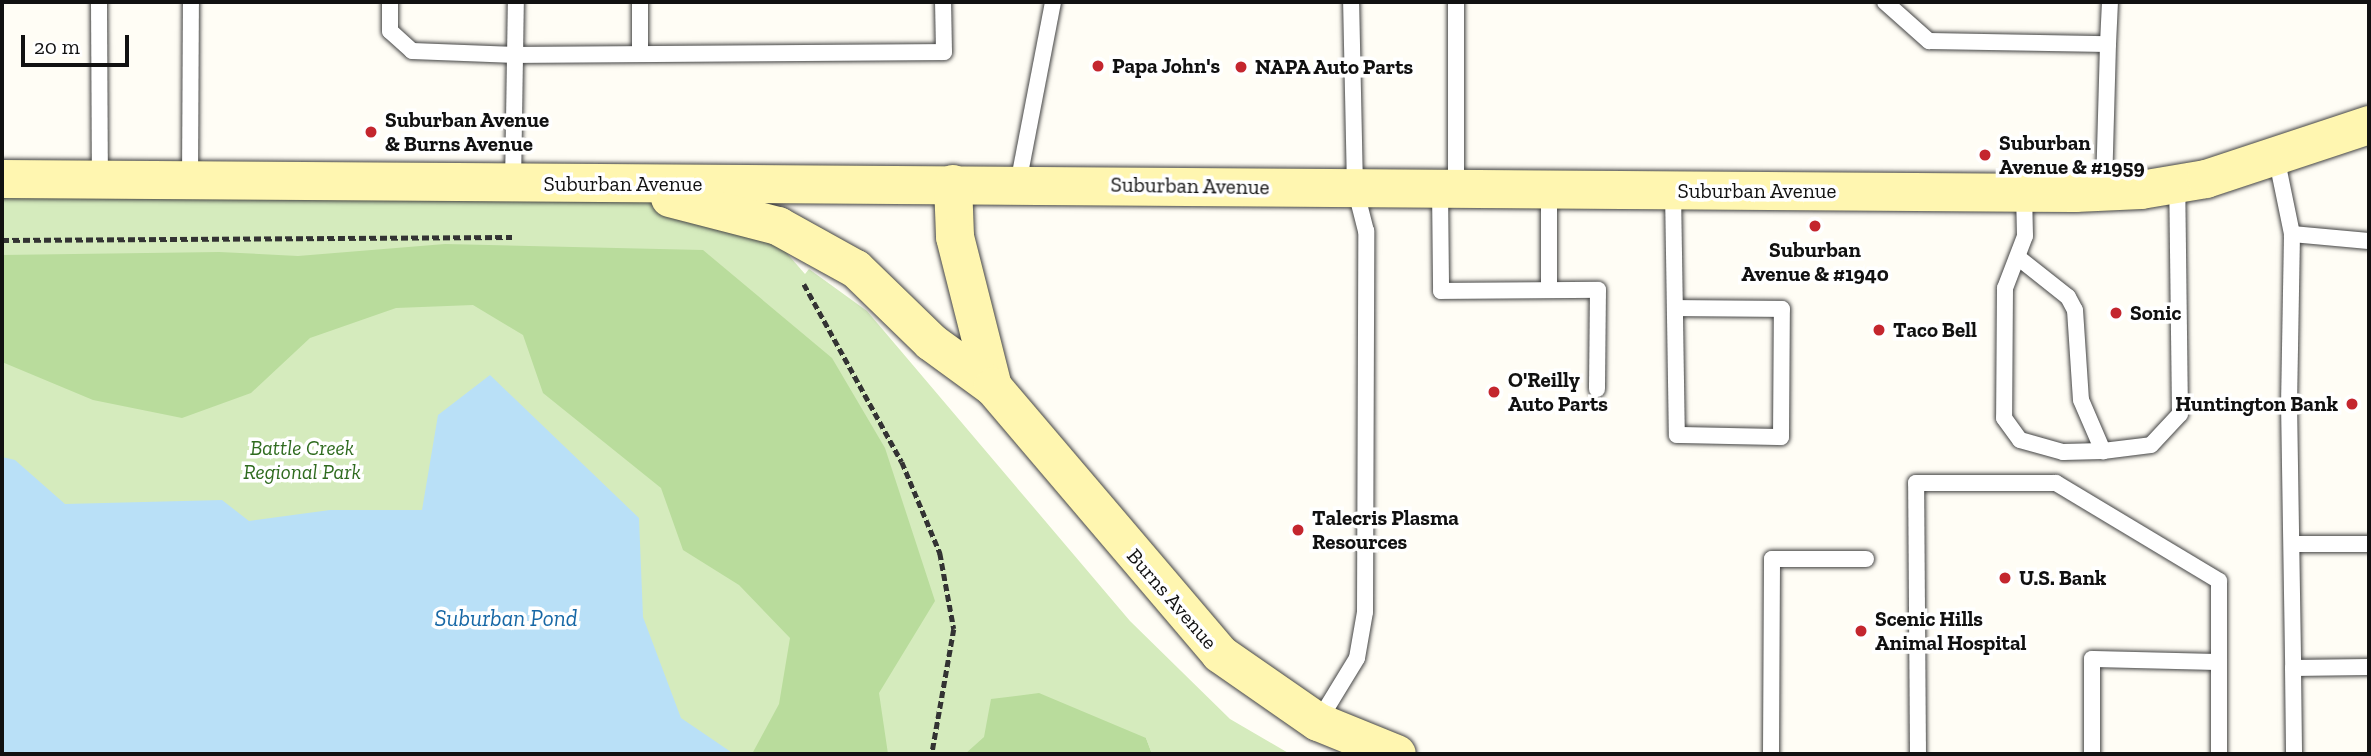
<!DOCTYPE html>
<html>
<head>
<meta charset="utf-8">
<style>
  body { margin:0 }
  #map { position:relative; width:2371px; height:756px; overflow:hidden; background:#fffdf5; font-family:"Zilla Slab",serif }
  div>[style] { position:absolute }
  .green>* { inset:0; background:#d5ebbd }
  .forest>* { inset:0; background:#b9dc9c }
  .water>* { inset:0; background:#b9e0f7 }
  .path>* { height:4.5px; margin-top:-2.25px; transform-origin:0; background:repeating-linear-gradient(90deg,#333 0 7px,transparent 0 10.5px) }
  .roads { filter:drop-shadow(0 0 2px #444) drop-shadow(0 0 2px #444) }
  .lane>* { height:16px; margin:-8px; padding:0 8px; transform-origin:8px; border-radius:8px; background:#fff }
  .secondary>* { height:38px; margin:-19px; padding:0 19px; transform-origin:19px; border-radius:19px; background:#fff6b0 }
  .dots>* { width:19px; height:19px; translate:-50% -50%; box-sizing:border-box; border:4px solid #fff; border-radius:50% }
  span { translate:-50% -50%; white-space:nowrap; text-align:center; line-height:1.15; -webkit-text-stroke:7px #fff; paint-order:stroke }
  .poi-label { font-size:21px; color:#111; font-weight:700 }
  .left { translate:0 -50%; text-align:left }
  .right { translate:-100% -50%; text-align:right }
  .street-label { font-size:21px; color:#111 }
  .park-label { font-size:21px; color:#2f6b1f; font-style:italic }
  .water-label { font-size:23px; color:#1768a6; font-style:italic }
  .frame { position:absolute; inset:0; border:4px solid #111; pointer-events:none }
  .scale { position:absolute; left:21px; top:35px; width:108px; height:32px; box-sizing:border-box; border:4px solid #111; border-top:0; padding-left:9px; font-size:21px; line-height:24px; white-space:nowrap; color:#111; -webkit-text-stroke:5px #fff; paint-order:stroke }
</style>
</head>
<body>
<div id="map">
  <div class="green">
    <div style="clip-path:polygon(2px 163px,715px 171px,805px 274px,809px 269px,867px 311px,1130px 621px,1230px 719px,1290px 754px,1152px 754px,1146px 738px,1063px 754px,2px 754px)"></div>
  </div>
  <div class="forest">
    <div style="clip-path:polygon(445px 244px,703px 250px,832px 358px,885px 448px,935px 601px,879px 693px,888px 754px,752px 754px,779px 704px,790px 638px,739px 585px,683px 550px,661px 488px,543px 393px,523px 335px,473px 305px,396px 308px,310px 338px,251px 393px,182px 418px,93px 400px,2px 362px,2px 255px,219px 252px,298px 256px)"></div>
    <div style="clip-path:polygon(1039px 693px,1146px 738px,1152px 754px,965px 754px,984px 737px,991px 699px)"></div>
  </div>
  <div class="water">
    <div style="clip-path:polygon(490px 375px,639px 518px,643px 617px,681px 718px,734px 754px,2px 754px,2px 457px,15px 460px,65px 504px,222px 500px,249px 521px,330px 510px,422px 510px,438px 415px)"></div>
  </div>
  <div class="path">
    <div style="left:2px;top:240px;width:510px;rotate:-0.34deg"></div>
    <div style="left:804px;top:284px;width:203px;rotate:61.2deg"></div>
    <div style="left:902px;top:462px;width:99px;rotate:67.3deg"></div>
    <div style="left:940px;top:553px;width:77px;rotate:79.6deg"></div>
    <div style="left:954px;top:629px;width:127px;rotate:100deg"></div>
  </div>
  <div class="roads">
    <div class="lane">
      <div style="left:99px;top:2px;width:177px;rotate:89.7deg"></div>
      <div style="left:390px;top:2px;width:29px;rotate:90deg"></div>
      <div style="left:390px;top:31px;width:30px;rotate:42deg"></div>
      <div style="left:412px;top:51px;width:104px;rotate:2.2deg"></div>
      <div style="left:516px;top:55px;width:428px;rotate:-0.4deg"></div>
      <div style="left:944px;top:52px;width:50px;rotate:-91.1deg"></div>
      <div style="left:640px;top:2px;width:52px;rotate:90deg"></div>
      <div style="left:1885px;top:2px;width:59px;rotate:41.6deg"></div>
      <div style="left:1929px;top:41px;width:179px;rotate:1deg"></div>
      <div style="left:2108px;top:44px;width:147px;rotate:91.6deg"></div>
      <div style="left:2108px;top:44px;width:42px;rotate:-87.3deg"></div>
      <div style="left:2276px;top:156px;width:80px;rotate:78.4deg"></div>
      <div style="left:2292px;top:234px;width:168px;rotate:91deg"></div>
      <div style="left:2289px;top:402px;width:266px;rotate:89.1deg"></div>
      <div style="left:2293px;top:668px;width:76px;rotate:-0.8deg"></div>
      <div style="left:190px;top:180px;width:178px;rotate:-89.7deg"></div>
      <div style="left:513px;top:184px;width:182px;rotate:-89.1deg"></div>
      <div style="left:1018px;top:184px;width:185px;rotate:-79.1deg"></div>
      <div style="left:1440px;top:188px;width:103px;rotate:89.4deg"></div>
      <div style="left:1441px;top:291px;width:157px;rotate:-0.4deg"></div>
      <div style="left:1598px;top:290px;width:99px;rotate:90.6deg"></div>
      <div style="left:1456px;top:188px;width:186px;rotate:-90deg"></div>
      <div style="left:1549px;top:188px;width:102px;rotate:90deg"></div>
      <div style="left:1673px;top:190px;width:245px;rotate:89.1deg"></div>
      <div style="left:1677px;top:435px;width:104px;rotate:1.1deg"></div>
      <div style="left:1781px;top:437px;width:128px;rotate:-89.6deg"></div>
      <div style="left:1782px;top:309px;width:105px;rotate:-179.5deg"></div>
      <div style="left:2024px;top:192px;width:44px;rotate:88.7deg"></div>
      <div style="left:2025px;top:236px;width:56px;rotate:111deg"></div>
      <div style="left:2005px;top:288px;width:130px;rotate:90.4deg"></div>
      <div style="left:2004px;top:418px;width:27px;rotate:54deg"></div>
      <div style="left:2020px;top:440px;width:45px;rotate:15.6deg"></div>
      <div style="left:2063px;top:452px;width:40px;rotate:-1.4deg"></div>
      <div style="left:2103px;top:451px;width:48px;rotate:-7.1deg"></div>
      <div style="left:2151px;top:445px;width:42px;rotate:-46.9deg"></div>
      <div style="left:2180px;top:414px;width:230px;rotate:-90.7deg"></div>
      <div style="left:2292px;top:234px;width:77px;rotate:5.2deg"></div>
      <div style="left:2020px;top:259px;width:61px;rotate:38.4deg"></div>
      <div style="left:2068px;top:297px;width:15px;rotate:62deg"></div>
      <div style="left:2075px;top:310px;width:90px;rotate:86.2deg"></div>
      <div style="left:2081px;top:400px;width:56px;rotate:66.7deg"></div>
      <div style="left:2293px;top:544px;width:76px"></div>
      <div style="left:2293px;top:668px;width:86px;rotate:89.3deg"></div>
      <div style="left:1318px;top:722px;width:75px;rotate:-58.6deg"></div>
      <div style="left:1357px;top:658px;width:47px;rotate:-80.1deg"></div>
      <div style="left:1365px;top:612px;width:381px;rotate:-89.8deg"></div>
      <div style="left:1366px;top:231px;width:44px;rotate:-104.3deg"></div>
      <div style="left:1355px;top:188px;width:186px;rotate:-91.2deg"></div>
      <div style="left:1771px;top:754px;width:195px;rotate:-89.7deg"></div>
      <div style="left:1772px;top:559px;width:94px"></div>
      <div style="left:1918px;top:754px;width:271px;rotate:-90.4deg"></div>
      <div style="left:1916px;top:483px;width:140px"></div>
      <div style="left:2056px;top:483px;width:190px;rotate:31deg"></div>
      <div style="left:2219px;top:581px;width:173px;rotate:90deg"></div>
      <div style="left:2092px;top:754px;width:95px;rotate:-90deg"></div>
      <div style="left:2092px;top:659px;width:127px;rotate:1.4deg"></div>
    </div>
    <div class="secondary">
      <div style="left:2px;top:179px;width:2073px;rotate:0.39deg"></div>
      <div style="left:2075px;top:193px;width:66px;rotate:-2.6deg"></div>
      <div style="left:2141px;top:190px;width:66px;rotate:-9.6deg"></div>
      <div style="left:2206px;top:179px;width:172px;rotate:-18.3deg"></div>
      <div style="left:953px;top:184px;width:53px;rotate:87.8deg"></div>
      <div style="left:955px;top:237px;width:155px;rotate:75.8deg"></div>
      <div style="left:670px;top:198px;width:112px;rotate:14.5deg"></div>
      <div style="left:778px;top:226px;width:89px;rotate:28.9deg"></div>
      <div style="left:856px;top:269px;width:105px;rotate:44.2deg"></div>
      <div style="left:931px;top:342px;width:77px;rotate:36deg"></div>
      <div style="left:993px;top:387px;width:350px;rotate:49.6deg"></div>
      <div style="left:1220px;top:654px;width:119px;rotate:34.8deg"></div>
      <div style="left:1318px;top:722px;width:85px;rotate:22.1deg"></div>
    </div>
  </div>
  <div class="dots">
    <div style="left:1098px;top:66px;background:#c4262e"></div>
    <div style="left:1241px;top:67px;background:#c4262e"></div>
    <div style="left:371px;top:132px;background:#c4262e"></div>
    <div style="left:1985px;top:155px;background:#c4262e"></div>
    <div style="left:1815px;top:226px;background:#c4262e"></div>
    <div style="left:2116px;top:313px;background:#c4262e"></div>
    <div style="left:1879px;top:330px;background:#c4262e"></div>
    <div style="left:1494px;top:392px;background:#c4262e"></div>
    <div style="left:2352px;top:404px;background:#c4262e"></div>
    <div style="left:1298px;top:530px;background:#c4262e"></div>
    <div style="left:2005px;top:578px;background:#c4262e"></div>
    <div style="left:1861px;top:631px;background:#c4262e"></div>
  </div>
  <div class="poi-label">
    <span class="left" style="left:1112px;top:66px">Papa John's</span>
    <span class="left" style="left:1255px;top:67px">NAPA Auto Parts</span>
    <span class="left" style="left:385px;top:132px">Suburban Avenue<br>&amp; Burns Avenue</span>
    <span class="left" style="left:1999px;top:155px">Suburban<br>Avenue &amp; #1959</span>
    <span style="left:1815px;top:262px">Suburban<br>Avenue &amp; #1940</span>
    <span class="left" style="left:2130px;top:313px">Sonic</span>
    <span class="left" style="left:1893px;top:330px">Taco Bell</span>
    <span class="left" style="left:1508px;top:392px">O'Reilly<br>Auto Parts</span>
    <span class="right" style="left:2338px;top:404px">Huntington Bank</span>
    <span class="left" style="left:1312px;top:530px">Talecris Plasma<br>Resources</span>
    <span class="left" style="left:2019px;top:578px">U.S. Bank</span>
    <span class="left" style="left:1875px;top:631px">Scenic Hills<br>Animal Hospital</span>
  </div>
  <div class="street-label">
    <span style="left:623px;top:184px">Suburban Avenue</span>
    <span style="left:1190px;top:186px;rotate:1deg">Suburban Avenue</span>
    <span style="left:1757px;top:191px">Suburban Avenue</span>
    <span style="left:1172px;top:599px;rotate:49deg">Burns Avenue</span>
  </div>
  <div class="park-label">
    <span style="left:302px;top:460px">Battle Creek<br>Regional Park</span>
  </div>
  <div class="water-label">
    <span style="left:506px;top:618px">Suburban Pond</span>
  </div>
  <div class="frame"></div>
  <div class="scale">20 m</div>
</div>
</body>
</html>
